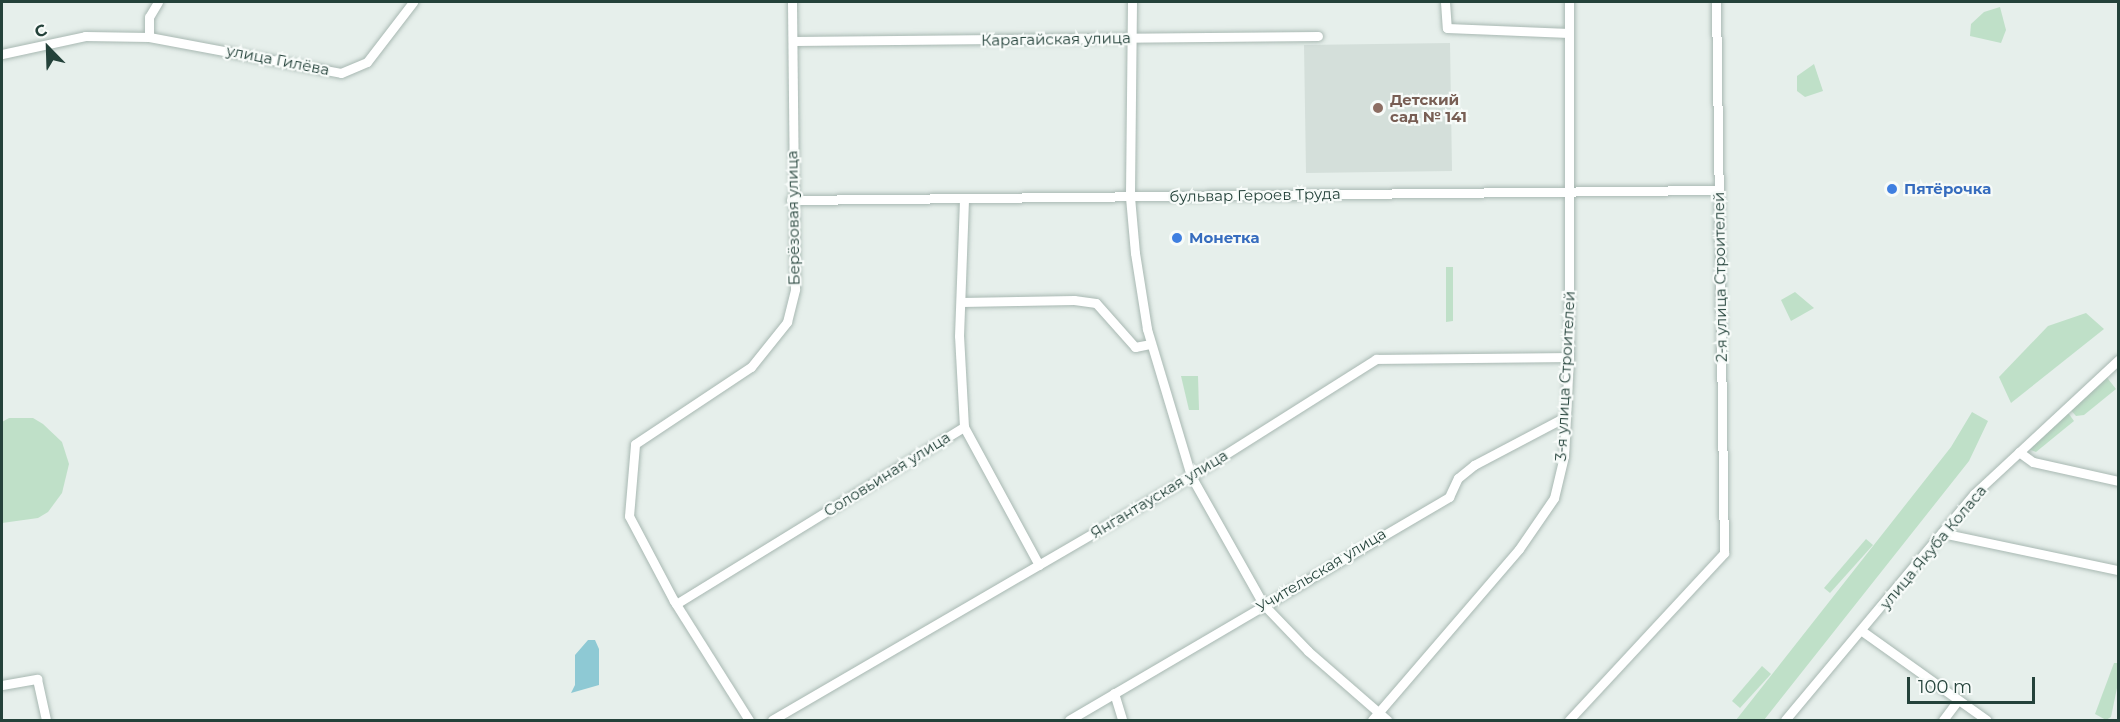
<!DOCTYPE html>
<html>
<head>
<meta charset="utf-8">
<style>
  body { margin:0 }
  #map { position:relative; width:2120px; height:722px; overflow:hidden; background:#e6efeb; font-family:Montserrat,sans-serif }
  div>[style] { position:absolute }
  .built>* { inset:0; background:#d4dfda }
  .green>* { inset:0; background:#bfe0c8 }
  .water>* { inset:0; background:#8ec9d4 }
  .roads { filter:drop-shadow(0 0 2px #a8b8b2) drop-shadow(0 0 2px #a8b8b2) }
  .minor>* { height:9px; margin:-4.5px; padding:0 4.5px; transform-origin:4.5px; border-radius:4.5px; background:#fff }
  .dots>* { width:16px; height:16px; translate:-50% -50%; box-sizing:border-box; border:3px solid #f7fbf9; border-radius:50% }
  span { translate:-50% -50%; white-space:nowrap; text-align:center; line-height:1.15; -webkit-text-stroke:4.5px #f7fbf9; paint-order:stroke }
  .street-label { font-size:15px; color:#24423a }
  .education-label { font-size:15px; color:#785e54; font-weight:700 }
  .left { translate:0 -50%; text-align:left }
  .shop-label { font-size:15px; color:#366cbe; font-weight:700 }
  .frame { position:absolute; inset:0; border:3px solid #24423a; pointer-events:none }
  .north { position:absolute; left:18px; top:18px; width:60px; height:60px; -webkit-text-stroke:4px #f7fbf9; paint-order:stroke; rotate:337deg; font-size:16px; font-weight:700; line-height:24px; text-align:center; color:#24423a }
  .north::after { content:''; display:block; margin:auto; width:21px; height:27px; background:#24423a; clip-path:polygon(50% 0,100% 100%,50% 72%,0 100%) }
  .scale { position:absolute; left:1907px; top:677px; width:128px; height:27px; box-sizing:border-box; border:3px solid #24423a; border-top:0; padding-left:8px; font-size:18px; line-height:21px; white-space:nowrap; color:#24423a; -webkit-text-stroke:4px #f7fbf9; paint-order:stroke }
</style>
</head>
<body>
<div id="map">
  <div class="built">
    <div style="clip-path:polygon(1450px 43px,1452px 171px,1306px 173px,1304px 45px)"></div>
  </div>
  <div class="green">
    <div style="clip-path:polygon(2000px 7px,2006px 30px,2001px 43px,1970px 36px,1971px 24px,1984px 12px)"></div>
    <div style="clip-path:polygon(1814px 64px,1823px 91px,1805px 97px,1797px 91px,1797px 76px)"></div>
    <div style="clip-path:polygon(1446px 267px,1453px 267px,1453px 321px,1446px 322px)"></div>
    <div style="clip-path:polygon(1795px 292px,1814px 308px,1791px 321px,1781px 300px)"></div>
    <div style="clip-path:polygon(2086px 313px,2104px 329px,2011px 403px,1999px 377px,2048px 326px)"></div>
    <div style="clip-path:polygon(2105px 375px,2116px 389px,2084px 415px,2076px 416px,2069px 408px)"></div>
    <div style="clip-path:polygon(1181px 376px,1198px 376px,1199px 410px,1189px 410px)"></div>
    <div style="clip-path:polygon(2066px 410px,2074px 421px,2036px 452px,2026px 448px)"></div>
    <div style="clip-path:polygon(1972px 412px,1988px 421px,1969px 461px,1764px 720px,1736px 720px,1951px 447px)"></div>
    <div style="clip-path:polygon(9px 418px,33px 418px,43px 424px,62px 442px,69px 464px,62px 493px,48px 512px,38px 518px,2px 523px,2px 422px)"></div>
    <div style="clip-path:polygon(1866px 539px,1873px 545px,1830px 593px,1824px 588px)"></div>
    <div style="clip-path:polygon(2114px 663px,2118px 663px,2118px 683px,2111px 717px,2106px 720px,2095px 714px)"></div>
    <div style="clip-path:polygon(1762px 666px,1771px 674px,1740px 708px,1732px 701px)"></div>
  </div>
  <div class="water">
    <div style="clip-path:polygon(588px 640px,595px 640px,599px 649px,599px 685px,571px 693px,575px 685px,575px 655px)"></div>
  </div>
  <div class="roads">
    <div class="minor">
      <div style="left:158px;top:2px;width:17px;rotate:121deg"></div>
      <div style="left:149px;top:17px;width:20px;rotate:90deg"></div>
      <div style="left:149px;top:37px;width:195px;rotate:10.6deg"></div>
      <div style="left:341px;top:73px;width:28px;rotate:-23deg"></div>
      <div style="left:367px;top:62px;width:76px;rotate:-52.5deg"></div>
      <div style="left:1132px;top:2px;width:195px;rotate:90.6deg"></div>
      <div style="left:1130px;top:197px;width:56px;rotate:84.9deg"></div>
      <div style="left:1135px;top:253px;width:77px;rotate:81deg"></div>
      <div style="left:1147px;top:329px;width:153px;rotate:73.3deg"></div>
      <div style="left:1191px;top:476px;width:147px;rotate:60.6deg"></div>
      <div style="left:1263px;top:604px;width:65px;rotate:46.2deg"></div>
      <div style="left:1308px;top:651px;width:105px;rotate:41.1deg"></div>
      <div style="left:1445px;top:2px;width:26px;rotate:86deg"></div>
      <div style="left:1447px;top:28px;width:122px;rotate:2.3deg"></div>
      <div style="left:794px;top:41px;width:524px;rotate:-0.55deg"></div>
      <div style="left:2px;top:54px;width:85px;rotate:-12.2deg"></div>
      <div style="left:85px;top:36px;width:64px;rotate:0.9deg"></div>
      <div style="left:791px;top:200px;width:927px;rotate:-0.62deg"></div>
      <div style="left:961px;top:302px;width:113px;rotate:-1deg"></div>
      <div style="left:1074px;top:300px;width:22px;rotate:8deg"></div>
      <div style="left:1096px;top:303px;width:59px;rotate:48.4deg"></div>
      <div style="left:1135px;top:347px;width:16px;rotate:-11deg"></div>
      <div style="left:964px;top:427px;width:157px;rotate:61.5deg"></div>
      <div style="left:2019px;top:452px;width:17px;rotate:36deg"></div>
      <div style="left:2033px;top:462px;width:87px;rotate:12.6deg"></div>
      <div style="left:1942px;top:533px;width:180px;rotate:11.9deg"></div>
      <div style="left:676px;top:604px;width:338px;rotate:-31.6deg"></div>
      <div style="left:964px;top:427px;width:91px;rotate:-93.1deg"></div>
      <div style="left:959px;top:336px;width:138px;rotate:-87.9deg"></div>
      <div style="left:1862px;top:631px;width:153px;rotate:35.5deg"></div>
      <div style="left:2px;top:685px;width:36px;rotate:-10deg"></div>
      <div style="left:37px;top:679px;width:42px;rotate:77.6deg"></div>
      <div style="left:1114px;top:693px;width:28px;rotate:73deg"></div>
      <div style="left:749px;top:720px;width:141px;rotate:-122.2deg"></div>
      <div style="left:674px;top:601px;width:96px;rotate:-117.9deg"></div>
      <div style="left:629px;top:516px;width:72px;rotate:-85.2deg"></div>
      <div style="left:635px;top:444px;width:139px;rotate:-33.6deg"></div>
      <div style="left:751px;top:367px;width:58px;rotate:-51.3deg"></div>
      <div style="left:787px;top:322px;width:34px;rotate:-76deg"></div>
      <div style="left:795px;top:289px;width:287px;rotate:-90.6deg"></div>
      <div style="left:772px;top:720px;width:485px;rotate:-30.2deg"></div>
      <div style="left:1191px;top:476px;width:219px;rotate:-32.3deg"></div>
      <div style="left:1376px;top:359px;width:193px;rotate:-0.6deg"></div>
      <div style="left:1069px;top:720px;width:441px;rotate:-30.4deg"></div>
      <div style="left:1449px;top:497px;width:21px;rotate:-65deg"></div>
      <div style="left:1458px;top:478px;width:21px;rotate:-39deg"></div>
      <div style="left:1474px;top:465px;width:103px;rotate:-27.8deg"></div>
      <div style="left:1372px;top:720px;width:225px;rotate:-49.3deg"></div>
      <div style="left:1519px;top:549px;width:62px;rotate:-55.5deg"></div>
      <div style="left:1554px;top:498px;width:43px;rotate:-76.6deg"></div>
      <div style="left:1564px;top:456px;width:99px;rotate:-87.1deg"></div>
      <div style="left:1569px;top:357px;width:355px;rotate:-90deg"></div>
      <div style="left:1569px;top:720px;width:228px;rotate:-47.1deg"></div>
      <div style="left:1724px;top:553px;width:551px;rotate:-90.83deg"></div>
      <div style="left:1785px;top:720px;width:295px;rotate:-50.1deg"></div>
      <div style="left:1974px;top:494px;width:197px;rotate:-42.9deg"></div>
      <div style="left:1943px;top:720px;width:25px;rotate:-53deg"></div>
    </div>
  </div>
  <div class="dots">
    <div style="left:1378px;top:108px;background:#8d6e63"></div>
    <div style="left:1892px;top:189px;background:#3f7fe0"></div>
    <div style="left:1177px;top:238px;background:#3f7fe0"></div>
  </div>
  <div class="street-label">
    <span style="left:1056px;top:39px;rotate:-1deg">Карагайская улица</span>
    <span style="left:278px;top:60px;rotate:11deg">улица Гилёва</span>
    <span style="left:1255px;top:195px;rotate:-1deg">бульвар Героев Труда</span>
    <span style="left:793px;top:218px;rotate:-91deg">Берёзовая улица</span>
    <span style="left:1720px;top:277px;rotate:-91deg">2-я улица Строителей</span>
    <span style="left:1565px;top:376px;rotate:-87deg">3-я улица Строителей</span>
    <span style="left:887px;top:474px;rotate:-32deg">Соловьиная улица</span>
    <span style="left:1159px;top:494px;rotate:-31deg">Янгантауская улица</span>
    <span style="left:1933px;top:547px;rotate:-50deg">улица Якуба Коласа</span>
    <span style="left:1321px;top:570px;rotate:-31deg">Учительская улица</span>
  </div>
  <div class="education-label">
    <span class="left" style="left:1390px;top:108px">Детский<br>сад № 141</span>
  </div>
  <div class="shop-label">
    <span class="left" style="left:1904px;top:189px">Пятёрочка</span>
    <span class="left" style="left:1189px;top:238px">Монетка</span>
  </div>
  <div class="frame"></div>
  <div class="north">С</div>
  <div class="scale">100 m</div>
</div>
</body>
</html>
